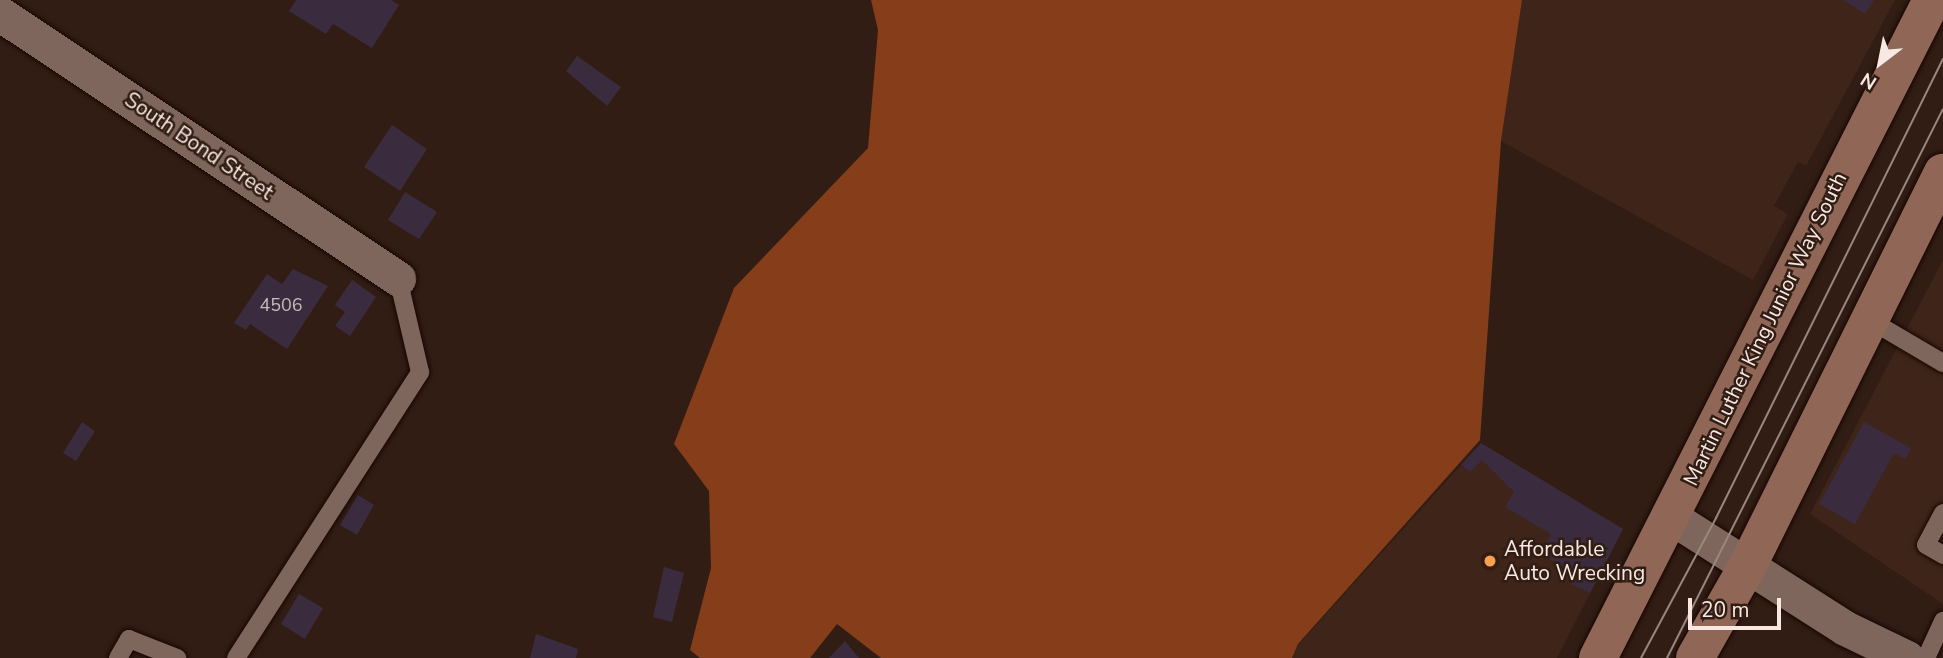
<!DOCTYPE html>
<html>
<head>
<meta charset="utf-8">
<style>
  body { margin:0 }
  #map { position:relative; width:1943px; height:658px; overflow:hidden; background:#311d14; font-family:"Nunito Sans",sans-serif }
  div>[style] { position:absolute }
  .built>* { inset:0; background:#3f2519 }
  .forest>* { inset:0; background:#863d19 }
  .building>* { inset:0; background:#3a2c3e }
  .roads { filter:drop-shadow(0 0 2px #180602) drop-shadow(0 0 2px #180602) }
  .service>* { height:18px; margin:-9px; padding:0 9px; transform-origin:9px; border-radius:9px; background:#7f665c }
  .minor>* { height:35px; margin:-17.5px; padding:0 17.5px; transform-origin:17.5px; border-radius:17.5px; background:#7f665c }
  .secondary>* { height:38px; margin:-19px; padding:0 19px; transform-origin:19px; border-radius:19px; background:#906756 }
  .tram>* { height:2px; margin:-1px; padding:0 1px; transform-origin:1px; border-radius:1px; background:#98877f }
  .dots>* { width:19px; height:19px; translate:-50% -50%; box-sizing:border-box; border:4px solid #311d14; border-radius:50% }
  span { translate:-50% -50%; white-space:nowrap; text-align:center; line-height:1.15; -webkit-text-stroke:5px #311d14; paint-order:stroke }
  .number-label { font-size:18px; color:#c8bab9 }
  .number-label span { -webkit-text-stroke-width:0 }
  .street-label { font-size:21px; color:#f7e9e2 }
  .poi-label { font-size:21px; color:#f7e9e2 }
  .left { translate:0 -50%; text-align:left }
  .north { position:absolute; left:1845px; top:28px; width:70px; height:70px; -webkit-text-stroke:5px #311d14; paint-order:stroke; rotate:212deg; font-size:19px; font-weight:700; line-height:28px; text-align:center; color:#f7e9e2 }
  .north::after { content:''; display:block; margin:auto; width:24px; height:32px; background:#f7e9e2; clip-path:polygon(50% 0,100% 100%,50% 72%,0 100%) }
  .scale { position:absolute; left:1688px; top:598px; width:93px; height:32px; box-sizing:border-box; border:4px solid #f7e9e2; border-top:0; padding-left:9px; font-size:21px; line-height:24px; white-space:nowrap; color:#f7e9e2; -webkit-text-stroke:5px #311d14; paint-order:stroke }
</style>
</head>
<body>
<div id="map">
  <div class="built">
    <div style="clip-path:polygon(1522px 0,1895px 0,1806px 166px,1798px 162px,1774px 206px,1788px 214px,1753px 280px,1501px 141px)"></div>
    <div style="clip-path:polygon(1943px 260px,1943px 604px,1810px 514px)"></div>
    <div style="clip-path:polygon(1481px 443px,1623px 529px,1557px 658px,1292px 658px,1298px 645px)"></div>
  </div>
  <div class="forest">
    <div style="clip-path:polygon(871px 0,1522px 0,1501px 141px,1480px 440px,1298px 644px,1292px 658px,881px 658px,837px 624px,810px 658px,700px 658px,690px 650px,711px 568px,709px 491px,674px 444px,734px 288px,868px 148px,878px 30px)"></div>
  </div>
  <div class="building">
    <div style="clip-path:polygon(296px 0,391px 0,399px 5px,372px 48px,333px 24px,326px 34px,289px 11px)"></div>
    <div style="clip-path:polygon(1843px 0,1874px 0,1865px 14px)"></div>
    <div style="clip-path:polygon(577px 56px,621px 87px,607px 106px,566px 71px)"></div>
    <div style="clip-path:polygon(392px 125px,427px 149px,400px 191px,364px 167px)"></div>
    <div style="clip-path:polygon(405px 192px,437px 212px,419px 239px,388px 220px)"></div>
    <div style="clip-path:polygon(293px 269px,328px 286px,287px 349px,250px 324px,246px 330px,234px 323px,267px 274px,282px 284px)"></div>
    <div style="clip-path:polygon(352px 280px,376px 297px,350px 336px,335px 326px,345px 312px,335px 305px)"></div>
    <div style="clip-path:polygon(82px 422px,95px 431px,76px 461px,63px 453px)"></div>
    <div style="clip-path:polygon(1864px 422px,1911px 448px,1905px 459px,1894px 453px,1855px 524px,1819px 504px)"></div>
    <div style="clip-path:polygon(1481px 443px,1623px 529px,1590px 593px,1571px 584px,1577px 573px,1539px 554px,1551px 534px,1505px 507px,1514px 492px,1482px 460px,1470px 472px,1461px 465px)"></div>
    <div style="clip-path:polygon(358px 495px,374px 505px,357px 535px,340px 525px)"></div>
    <div style="clip-path:polygon(664px 567px,684px 573px,672px 622px,653px 617px)"></div>
    <div style="clip-path:polygon(299px 594px,323px 608px,305px 639px,281px 624px)"></div>
    <div style="clip-path:polygon(536px 634px,578px 649px,576px 658px,530px 658px)"></div>
    <div style="clip-path:polygon(845px 641px,859px 658px,829px 658px)"></div>
  </div>
  <div class="roads">
    <div class="service">
      <div style="left:1870px;top:320px;width:85px;rotate:30.5deg"></div>
      <div style="left:1943px;top:513px;width:36px;rotate:118deg"></div>
      <div style="left:1926px;top:545px;width:20px;rotate:30deg"></div>
      <div style="left:118px;top:658px;width:22px;rotate:-60deg"></div>
      <div style="left:129px;top:639px;width:52px;rotate:21.6deg"></div>
      <div style="left:236px;top:658px;width:340px;rotate:-57.2deg"></div>
      <div style="left:420px;top:372px;width:97px;rotate:-103.2deg"></div>
      <div style="left:1926px;top:658px;width:41px;rotate:-65.3deg"></div>
    </div>
    <div class="minor">
      <div style="left:0;top:14px;width:478px;rotate:33.6deg"></div>
      <div style="left:1671px;top:517px;width:206px;rotate:32.5deg"></div>
      <div style="left:1845px;top:628px;width:69px;rotate:25.8deg"></div>
    </div>
    <div class="secondary">
      <div style="left:1598px;top:658px;width:738px;rotate:-63.09deg"></div>
      <div style="left:1695px;top:658px;width:107px;rotate:-60.3deg"></div>
      <div style="left:1748px;top:565px;width:438px;rotate:-63.6deg"></div>
    </div>
  </div>
  <div class="tram">
    <div style="left:1641px;top:658px;width:159px;rotate:-61.8deg"></div>
    <div style="left:1716px;top:518px;width:512px;rotate:-63.69deg"></div>
    <div style="left:1667px;top:658px;width:614px;rotate:-63.31deg"></div>
  </div>
  <div class="dots">
    <div style="left:1490px;top:561px;background:#fa9f4f"></div>
  </div>
  <div class="number-label">
    <span style="left:281px;top:305px">4506</span>
  </div>
  <div class="street-label">
    <span style="left:199px;top:146px;rotate:34deg">South Bond Street</span>
    <span style="left:1765px;top:329px;rotate:-64deg">Martin Luther King Junior Way South</span>
  </div>
  <div class="poi-label">
    <span class="left" style="left:1504px;top:561px">Affordable<br>Auto Wrecking</span>
  </div>
  <div class="north">N</div>
  <div class="scale">20 m</div>
</div>
</body>
</html>
